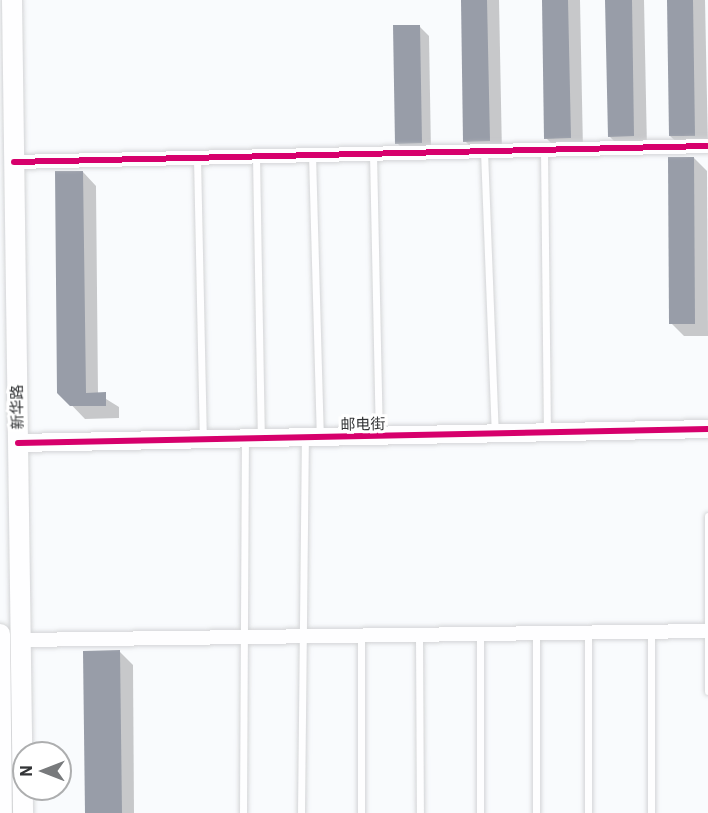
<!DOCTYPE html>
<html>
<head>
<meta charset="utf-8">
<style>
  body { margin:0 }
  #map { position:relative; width:708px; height:813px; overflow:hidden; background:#f9fbfd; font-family:"IBM Plex Sans","Noto Sans SC",sans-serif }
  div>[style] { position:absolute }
  .shadow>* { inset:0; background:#0003 }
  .building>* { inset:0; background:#989da8 }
  .roads { filter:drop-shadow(0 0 2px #d3d4d6) drop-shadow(0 0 2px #d3d4d6) }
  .service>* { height:7px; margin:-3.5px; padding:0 3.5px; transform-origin:3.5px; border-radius:3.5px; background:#fefeff }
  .minor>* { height:14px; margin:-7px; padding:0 7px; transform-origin:7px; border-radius:7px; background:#fefeff }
  .tertiary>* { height:18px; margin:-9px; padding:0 9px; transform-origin:9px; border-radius:9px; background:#fefeff }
  .secondary>* { height:20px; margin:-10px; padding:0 10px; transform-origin:10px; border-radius:10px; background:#fefeff }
  .cycleway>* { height:6px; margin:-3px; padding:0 3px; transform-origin:3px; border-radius:3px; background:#d6006c }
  span { translate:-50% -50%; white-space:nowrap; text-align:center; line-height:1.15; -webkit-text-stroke:6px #fff; paint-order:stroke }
  .street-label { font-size:15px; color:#333537 }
  .north { position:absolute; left:12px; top:741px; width:60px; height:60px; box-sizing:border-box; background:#fff; border:2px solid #adaeaf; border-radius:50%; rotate:270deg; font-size:16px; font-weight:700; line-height:24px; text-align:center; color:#333537 }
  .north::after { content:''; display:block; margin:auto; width:21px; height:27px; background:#787a7c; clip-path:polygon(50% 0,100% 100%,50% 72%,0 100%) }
</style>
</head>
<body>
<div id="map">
  <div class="shadow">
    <div style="clip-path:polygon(462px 0,499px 0,502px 154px,478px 154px,465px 141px)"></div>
    <div style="clip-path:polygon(543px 0,580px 0,583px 150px,559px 151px,546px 138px)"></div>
    <div style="clip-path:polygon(607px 0,644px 0,647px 149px,622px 149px,609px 136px)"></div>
    <div style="clip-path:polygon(668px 0,705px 0,708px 149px,684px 149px,670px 136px)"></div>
    <div style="clip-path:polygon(419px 26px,429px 36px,431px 153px,407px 153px,397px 143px)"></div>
    <div style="clip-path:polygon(694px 158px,707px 171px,708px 336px,684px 336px,671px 323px)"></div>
    <div style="clip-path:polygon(83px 172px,96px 186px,98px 394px,119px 407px,119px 418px,85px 419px,59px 392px)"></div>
    <div style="clip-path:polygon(120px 652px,133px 665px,134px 813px,86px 813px)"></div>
  </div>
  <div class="building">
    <div style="clip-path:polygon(461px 0,487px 0,490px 141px,463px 142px)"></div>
    <div style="clip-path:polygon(542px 0,568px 0,571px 138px,544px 139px)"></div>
    <div style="clip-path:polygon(605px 0,632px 0,634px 136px,608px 137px)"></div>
    <div style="clip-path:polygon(667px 0,693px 0,695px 136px,669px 136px)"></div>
    <div style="clip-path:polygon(393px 25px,420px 25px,422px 143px,395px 144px)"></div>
    <div style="clip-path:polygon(668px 157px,694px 157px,695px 324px,669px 324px)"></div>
    <div style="clip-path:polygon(55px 171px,83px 171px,86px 393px,106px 392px,106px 406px,70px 406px,57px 393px)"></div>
    <div style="clip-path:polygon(120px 650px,122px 813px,85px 813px,83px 651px)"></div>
  </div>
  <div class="roads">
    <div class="service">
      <div style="left:544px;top:150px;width:280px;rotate:89.4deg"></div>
      <div style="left:484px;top:151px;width:280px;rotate:87.8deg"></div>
      <div style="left:373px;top:154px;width:279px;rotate:88.8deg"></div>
      <div style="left:312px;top:155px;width:282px;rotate:88.4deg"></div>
      <div style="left:256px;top:157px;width:279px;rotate:89deg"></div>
      <div style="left:197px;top:158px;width:279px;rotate:88.8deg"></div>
      <div style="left:708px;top:516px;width:175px;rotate:90deg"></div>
      <div style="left:588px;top:633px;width:180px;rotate:90deg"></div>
      <div style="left:480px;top:634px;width:179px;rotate:90deg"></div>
      <div style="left:419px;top:635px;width:178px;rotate:89.7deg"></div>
      <div style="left:361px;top:636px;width:177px;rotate:90deg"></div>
      <div style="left:243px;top:813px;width:372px;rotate:-89.7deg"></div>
      <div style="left:301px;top:813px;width:375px;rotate:-89.4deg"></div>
      <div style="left:536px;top:813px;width:180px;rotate:-90deg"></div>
      <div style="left:651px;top:813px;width:181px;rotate:-90deg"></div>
    </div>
    <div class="minor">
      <div style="left:14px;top:162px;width:694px;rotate:-1.32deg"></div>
      <div style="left:20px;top:640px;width:688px;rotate:-0.75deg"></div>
    </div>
    <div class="tertiary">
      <div style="left:18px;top:443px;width:690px;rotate:-1.16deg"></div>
    </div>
    <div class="secondary">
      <div style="left:12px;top:0;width:813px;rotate:89.22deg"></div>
      <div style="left:0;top:634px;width:179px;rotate:89.4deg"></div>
    </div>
  </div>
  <div class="cycleway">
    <div style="left:14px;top:162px;width:694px;rotate:-1.32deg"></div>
    <div style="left:18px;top:443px;width:690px;rotate:-1.16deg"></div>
  </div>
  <div class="street-label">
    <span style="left:17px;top:407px;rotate:-91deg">新华路</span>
    <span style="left:363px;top:424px;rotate:-1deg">邮电街</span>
  </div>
  <div class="north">N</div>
</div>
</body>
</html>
